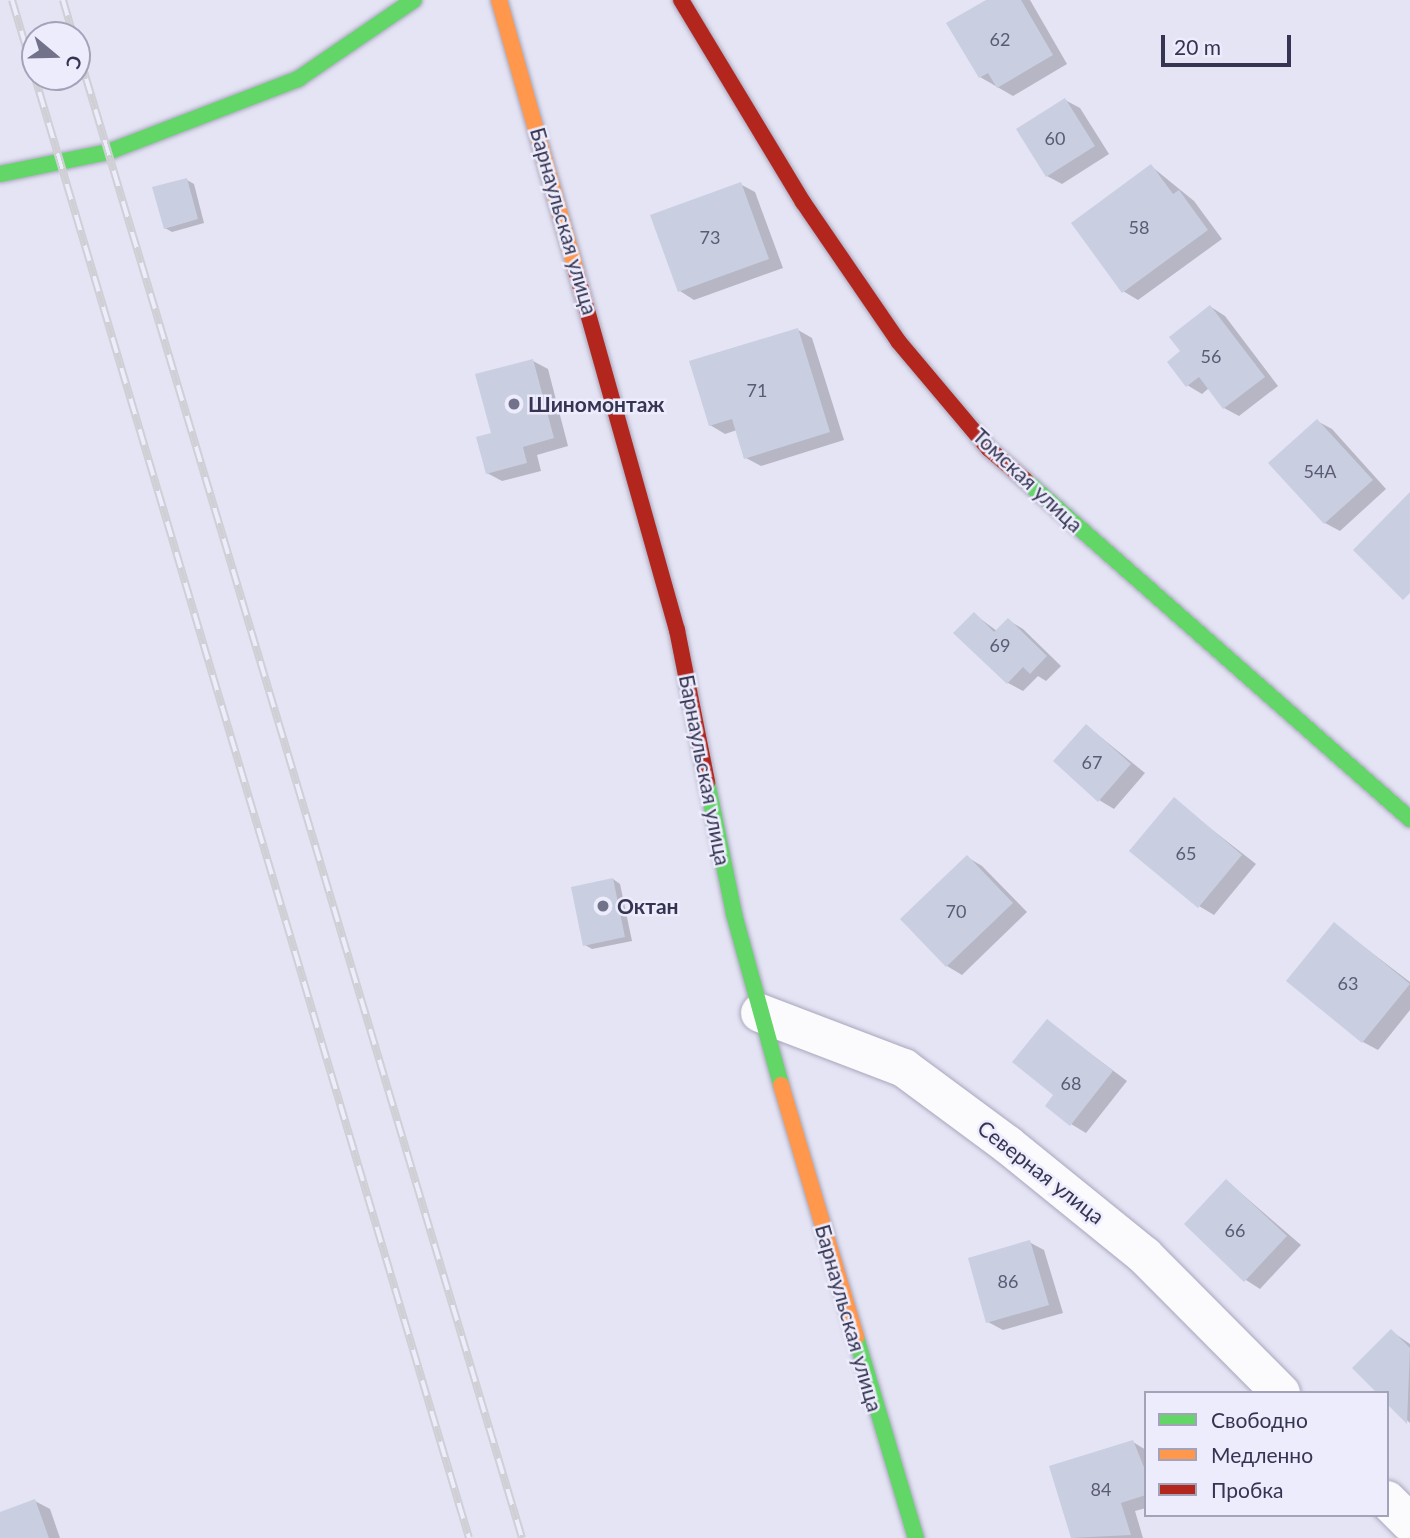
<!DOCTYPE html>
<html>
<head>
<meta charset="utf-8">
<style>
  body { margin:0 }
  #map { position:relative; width:1410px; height:1538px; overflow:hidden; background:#e4e4f5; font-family:Lato,sans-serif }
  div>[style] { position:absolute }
  .shadow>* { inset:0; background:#0003 }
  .building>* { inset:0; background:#c9cee0 }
  .roads { filter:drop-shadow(0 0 2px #a8a6bb) drop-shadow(0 0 2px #a8a6bb) }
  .street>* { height:38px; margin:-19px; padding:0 19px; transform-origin:19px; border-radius:19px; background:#fbfbfe }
  .fast>* { height:16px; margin:-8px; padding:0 8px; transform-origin:8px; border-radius:8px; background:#63d668 }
  .slow>* { height:16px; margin:-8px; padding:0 8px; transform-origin:8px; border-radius:8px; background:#ff974d }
  .jam>* { height:16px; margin:-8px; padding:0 8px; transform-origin:8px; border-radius:8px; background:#b3261e }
  .rail>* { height:8px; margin-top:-4px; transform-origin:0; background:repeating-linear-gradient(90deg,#ececfc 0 16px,#cfcfd5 0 32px); box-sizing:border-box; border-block:2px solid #cfcfd5 }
  .dots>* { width:19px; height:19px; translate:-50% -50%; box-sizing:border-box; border:4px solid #ececfc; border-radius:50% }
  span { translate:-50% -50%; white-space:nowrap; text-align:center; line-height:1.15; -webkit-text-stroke:5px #ececfc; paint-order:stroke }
  .number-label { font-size:18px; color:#5b5b76 }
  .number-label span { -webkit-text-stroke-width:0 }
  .street-label { font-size:21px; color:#353452 }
  .poi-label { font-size:21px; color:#353452; font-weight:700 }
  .left { translate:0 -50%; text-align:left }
  .legend { position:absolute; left:1144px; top:1391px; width:245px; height:126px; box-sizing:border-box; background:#ececfc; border:2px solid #a3a2b8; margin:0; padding:9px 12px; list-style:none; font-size:21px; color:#353452 }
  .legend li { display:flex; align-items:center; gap:14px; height:35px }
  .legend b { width:35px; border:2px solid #a3a2b8 }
  .north { position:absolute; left:21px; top:21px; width:70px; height:70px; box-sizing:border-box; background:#ececfc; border:2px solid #a3a2b8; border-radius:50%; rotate:109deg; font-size:19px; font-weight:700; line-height:28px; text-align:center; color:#353452 }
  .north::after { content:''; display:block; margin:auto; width:24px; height:32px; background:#72728b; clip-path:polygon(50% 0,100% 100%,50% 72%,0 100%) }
  .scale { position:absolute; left:1161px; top:35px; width:130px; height:32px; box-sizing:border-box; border:4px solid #353452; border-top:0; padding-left:9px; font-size:21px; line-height:24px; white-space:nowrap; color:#353452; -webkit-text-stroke:5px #ececfc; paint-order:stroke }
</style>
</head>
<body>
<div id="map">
  <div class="shadow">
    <div style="clip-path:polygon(990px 0,1030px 0,1067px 64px,1013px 96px,980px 77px)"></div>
    <div style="clip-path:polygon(1065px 100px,1080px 108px,1109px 154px,1062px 184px,1047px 176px)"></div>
    <div style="clip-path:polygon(1151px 166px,1194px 201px,1222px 239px,1138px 300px,1123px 291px)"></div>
    <div style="clip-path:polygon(187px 180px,194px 184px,204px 223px,172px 232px,165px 228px)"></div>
    <div style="clip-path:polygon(740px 184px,755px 192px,783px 268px,694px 300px,680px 291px)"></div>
    <div style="clip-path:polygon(1211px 307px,1225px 316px,1278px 386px,1239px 416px,1224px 408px,1209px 388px,1202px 394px,1187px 385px,1182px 351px)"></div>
    <div style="clip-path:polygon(798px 330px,812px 338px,844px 440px,761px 466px,746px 458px,737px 430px,725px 434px,710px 425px)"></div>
    <div style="clip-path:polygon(533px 361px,548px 369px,568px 446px,537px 455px,541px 471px,502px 481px,487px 473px)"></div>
    <div style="clip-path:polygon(1317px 421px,1332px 429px,1386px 489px,1340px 531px,1325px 523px)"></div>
    <div style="clip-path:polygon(974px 614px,997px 631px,1008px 620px,1023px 629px,1061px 666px,1046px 681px,1038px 676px,1023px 691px,1008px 683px)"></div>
    <div style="clip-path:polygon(1087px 726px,1145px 773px,1114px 809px,1099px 800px)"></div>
    <div style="clip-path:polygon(1174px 800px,1256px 864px,1214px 915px,1199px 906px)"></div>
    <div style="clip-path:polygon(967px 857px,982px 866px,1027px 912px,962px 975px,947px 966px)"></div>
    <div style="clip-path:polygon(613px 879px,620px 884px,632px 941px,592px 949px,585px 945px)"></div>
    <div style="clip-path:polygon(1334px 924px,1410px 982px,1410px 1010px,1378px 1050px,1363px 1042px)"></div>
    <div style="clip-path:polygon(1047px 1021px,1127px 1081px,1086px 1133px,1071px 1124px,1056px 1094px)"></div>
    <div style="clip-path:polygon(1227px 1181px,1301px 1245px,1260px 1289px,1246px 1280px)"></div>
    <div style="clip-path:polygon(1029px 1242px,1044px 1250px,1063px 1313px,1003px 1330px,988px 1322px)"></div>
    <div style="clip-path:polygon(1391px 1331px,1410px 1344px,1410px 1423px,1387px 1401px)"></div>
    <div style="clip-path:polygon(1133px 1442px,1146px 1450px,1146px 1508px,1135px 1511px,1143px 1538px,1073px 1538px,1051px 1467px)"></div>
    <div style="clip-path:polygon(35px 1501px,50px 1509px,60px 1538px,0 1538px,0 1514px)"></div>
  </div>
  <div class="building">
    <div style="clip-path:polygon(986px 0,1021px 0,1053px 55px,997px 88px,988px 73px,979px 78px,946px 23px)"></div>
    <div style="clip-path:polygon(1065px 98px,1095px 146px,1046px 177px,1016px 129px)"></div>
    <div style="clip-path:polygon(1151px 164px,1173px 194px,1179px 190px,1208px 230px,1122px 293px,1071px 223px)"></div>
    <div style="clip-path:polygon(187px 178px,198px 219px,164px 229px,152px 187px)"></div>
    <div style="clip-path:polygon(741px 182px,769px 259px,678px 292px,650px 215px)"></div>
    <div style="clip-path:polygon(1210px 305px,1265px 377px,1223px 409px,1199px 377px,1186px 387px,1167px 362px,1180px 351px,1169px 337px)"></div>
    <div style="clip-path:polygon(798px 328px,830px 432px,744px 459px,732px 419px,709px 426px,689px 361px)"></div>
    <div style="clip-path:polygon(533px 359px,554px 438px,523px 447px,527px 463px,486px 474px,476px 437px,491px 433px,475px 374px)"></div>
    <div style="clip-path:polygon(1317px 419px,1373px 480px,1324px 524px,1268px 463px)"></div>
    <div style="clip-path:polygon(1410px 492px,1410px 593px,1403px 600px,1353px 550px)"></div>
    <div style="clip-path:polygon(974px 612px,994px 632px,1008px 618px,1047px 656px,1030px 674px,1023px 667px,1007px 684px,953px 633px)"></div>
    <div style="clip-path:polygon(1086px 724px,1131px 764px,1098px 802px,1053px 761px)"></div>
    <div style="clip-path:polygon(1174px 797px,1242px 855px,1198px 908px,1129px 851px)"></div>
    <div style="clip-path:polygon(967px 855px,1013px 903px,946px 967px,900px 919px)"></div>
    <div style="clip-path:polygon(613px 878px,625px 937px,583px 946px,571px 887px)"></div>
    <div style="clip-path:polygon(1334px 922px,1410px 984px,1362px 1043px,1286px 981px)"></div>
    <div style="clip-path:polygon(1047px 1019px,1113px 1071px,1070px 1126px,1045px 1106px,1053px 1095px,1012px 1062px)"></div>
    <div style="clip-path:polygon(1226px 1179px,1287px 1236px,1244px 1282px,1184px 1224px)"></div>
    <div style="clip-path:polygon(1030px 1240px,1049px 1305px,986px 1323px,968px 1258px)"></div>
    <div style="clip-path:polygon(1391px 1329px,1410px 1348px,1407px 1424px,1387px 1404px,1387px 1393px,1377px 1393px,1352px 1368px)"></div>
    <div style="clip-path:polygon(1133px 1440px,1146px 1472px,1146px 1495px,1121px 1503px,1131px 1535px,1071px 1538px,1049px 1466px)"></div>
    <div style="clip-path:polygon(35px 1499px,49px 1538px,0 1538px,0 1512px)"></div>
  </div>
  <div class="roads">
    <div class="street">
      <div style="left:760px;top:1013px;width:154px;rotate:20.9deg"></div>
      <div style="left:904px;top:1068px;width:129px;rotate:36.5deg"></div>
      <div style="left:1008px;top:1145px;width:176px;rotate:39deg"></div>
      <div style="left:1145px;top:1256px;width:193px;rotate:45.2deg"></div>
      <div style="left:1387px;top:1500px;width:33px;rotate:45deg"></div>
    </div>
    <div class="fast">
      <div style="left:0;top:174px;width:110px;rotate:-11.5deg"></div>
      <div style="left:108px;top:152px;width:204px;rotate:-21deg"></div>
      <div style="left:298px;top:79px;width:140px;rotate:-34.3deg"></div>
      <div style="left:1025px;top:480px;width:513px;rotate:41.36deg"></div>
      <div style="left:707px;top:782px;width:135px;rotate:78.4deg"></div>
      <div style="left:734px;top:914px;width:177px;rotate:74.6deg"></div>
      <div style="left:856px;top:1337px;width:210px;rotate:73.4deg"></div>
    </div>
    <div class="slow">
      <div style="left:499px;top:0;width:282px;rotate:74.1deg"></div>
      <div style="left:781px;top:1085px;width:263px;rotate:73.4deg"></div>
    </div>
    <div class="jam">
      <div style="left:681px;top:0;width:236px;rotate:58.9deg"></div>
      <div style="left:803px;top:202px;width:168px;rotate:55.6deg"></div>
      <div style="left:898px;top:341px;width:141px;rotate:49.9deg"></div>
      <div style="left:989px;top:449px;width:48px;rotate:40.7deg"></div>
      <div style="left:576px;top:271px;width:373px;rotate:74.3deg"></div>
      <div style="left:677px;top:630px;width:155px;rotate:78.8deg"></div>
    </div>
  </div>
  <div class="rail">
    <div style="left:12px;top:0;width:1604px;rotate:73.45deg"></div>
    <div style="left:63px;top:0;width:36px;rotate:74deg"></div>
    <div style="left:77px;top:48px;width:1555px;rotate:73.37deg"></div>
  </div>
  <div class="dots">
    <div style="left:514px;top:404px;background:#72728b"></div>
    <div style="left:603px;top:906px;background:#72728b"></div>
  </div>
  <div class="number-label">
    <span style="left:1000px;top:39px">62</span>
    <span style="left:1055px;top:138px">60</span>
    <span style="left:1139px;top:227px">58</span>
    <span style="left:710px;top:237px">73</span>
    <span style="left:1211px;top:356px">56</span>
    <span style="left:757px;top:390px">71</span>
    <span style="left:1320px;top:471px">54А</span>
    <span style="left:1000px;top:645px">69</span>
    <span style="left:1092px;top:762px">67</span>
    <span style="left:1186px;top:853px">65</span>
    <span style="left:956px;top:911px">70</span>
    <span style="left:1348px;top:983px">63</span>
    <span style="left:1071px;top:1083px">68</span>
    <span style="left:1235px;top:1230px">66</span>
    <span style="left:1008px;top:1281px">86</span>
    <span style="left:1101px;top:1489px">84</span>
  </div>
  <div class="street-label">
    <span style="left:564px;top:221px;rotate:74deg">Барнаульская улица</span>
    <span style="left:1028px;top:480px;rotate:43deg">Томская улица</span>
    <span style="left:705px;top:770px;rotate:79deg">Барнаульская улица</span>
    <span style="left:1041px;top:1172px;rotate:38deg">Северная улица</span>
    <span style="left:849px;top:1318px;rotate:74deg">Барнаульская улица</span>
  </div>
  <div class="poi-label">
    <span class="left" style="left:528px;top:404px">Шиномонтаж</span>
    <span class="left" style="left:617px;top:906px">Октан</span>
  </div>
  <ul class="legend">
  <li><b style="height:9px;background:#63d668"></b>Свободно</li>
  <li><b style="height:9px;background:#ff974d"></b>Медленно</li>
  <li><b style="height:9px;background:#b3261e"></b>Пробка</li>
  </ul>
  <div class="north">С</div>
  <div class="scale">20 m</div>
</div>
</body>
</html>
